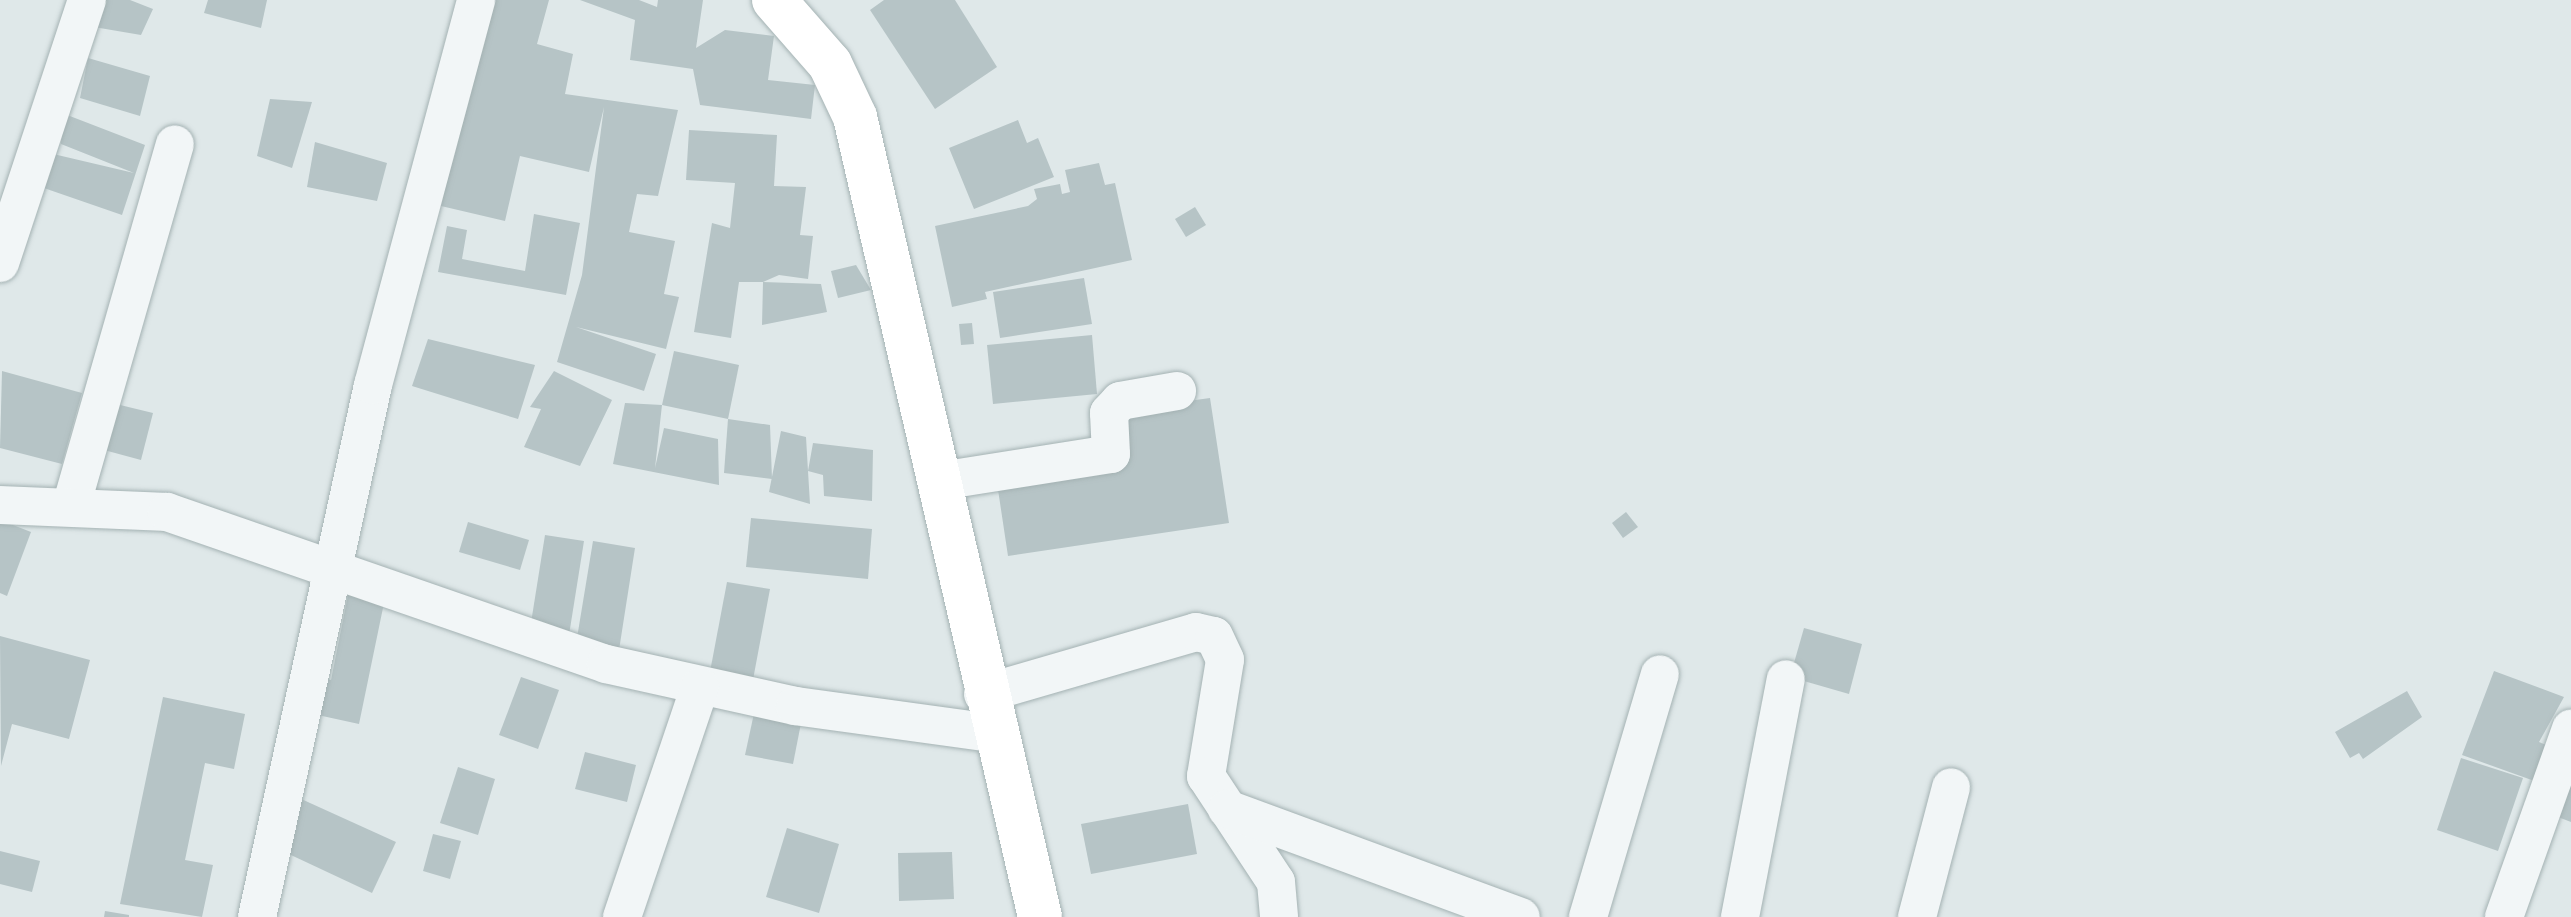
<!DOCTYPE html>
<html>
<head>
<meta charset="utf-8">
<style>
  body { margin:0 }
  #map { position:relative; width:2571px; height:917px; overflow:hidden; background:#dfe8e9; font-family:"Noto Sans",sans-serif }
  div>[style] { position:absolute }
  .building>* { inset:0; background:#b6c4c6 }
  .roads { filter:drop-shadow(0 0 2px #a4b2b3) drop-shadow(0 0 2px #a4b2b3) }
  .street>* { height:38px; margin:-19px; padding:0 19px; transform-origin:19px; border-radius:19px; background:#f2f6f7 }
  .primary>* { height:44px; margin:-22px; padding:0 22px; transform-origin:22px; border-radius:22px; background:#fff }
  span { translate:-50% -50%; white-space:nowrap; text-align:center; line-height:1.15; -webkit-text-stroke:6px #eef6f6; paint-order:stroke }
</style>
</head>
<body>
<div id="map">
  <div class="building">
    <div style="clip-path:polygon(98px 0,130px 0,153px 9px,141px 35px,88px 26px)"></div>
    <div style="clip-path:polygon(208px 0,267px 0,261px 28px,204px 13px)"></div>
    <div style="clip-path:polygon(484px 0,549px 0,537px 44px,573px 54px,565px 94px,678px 110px,658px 196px,637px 194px,629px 232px,675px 241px,664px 294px,679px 297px,666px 349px,576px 327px,656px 354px,644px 391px,557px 362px,582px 275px,604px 107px,589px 172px,520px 156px,505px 221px,441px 206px)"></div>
    <div style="clip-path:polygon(580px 0,639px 0,657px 7px,658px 0,703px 0,696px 48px,725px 30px,774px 36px,768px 80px,815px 85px,811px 119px,700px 105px,693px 69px,630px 60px,635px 20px)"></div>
    <div style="clip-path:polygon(884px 0,955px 0,997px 67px,935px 109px,870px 10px)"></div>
    <div style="clip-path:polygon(88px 58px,150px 76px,140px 116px,80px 98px)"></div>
    <div style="clip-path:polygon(270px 99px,312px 102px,292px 168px,257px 156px)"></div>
    <div style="clip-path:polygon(62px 113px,145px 145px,122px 215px,41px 187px,49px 153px,134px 173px,61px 144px)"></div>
    <div style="clip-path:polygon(1018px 120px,1027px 143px,1038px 138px,1054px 177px,974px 209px,949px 148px)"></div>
    <div style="clip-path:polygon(689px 130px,777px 135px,774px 186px,806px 187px,800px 235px,813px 236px,808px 279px,779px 275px,763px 282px,821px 284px,827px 312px,762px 325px,763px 282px,739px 282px,731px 338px,694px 332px,712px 223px,730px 228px,735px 183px,686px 180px)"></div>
    <div style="clip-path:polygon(315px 142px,387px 163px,377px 201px,307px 187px)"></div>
    <div style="clip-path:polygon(1099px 163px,1105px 185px,1115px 183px,1132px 260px,985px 292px,987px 299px,952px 307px,935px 226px,1028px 206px,1037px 199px,1034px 189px,1060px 184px,1062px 194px,1070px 192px,1065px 170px)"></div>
    <div style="clip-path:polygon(1195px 207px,1206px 225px,1186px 237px,1175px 219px)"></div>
    <div style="clip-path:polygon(534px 214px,580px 223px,566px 295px,438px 272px,447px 226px,467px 230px,462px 259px,525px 271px)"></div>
    <div style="clip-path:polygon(856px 265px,871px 290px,838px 298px,831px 271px)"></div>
    <div style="clip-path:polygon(1084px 278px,1092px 324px,1000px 338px,993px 292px)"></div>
    <div style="clip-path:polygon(972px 323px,974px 344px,961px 345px,959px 324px)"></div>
    <div style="clip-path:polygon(1092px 335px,1097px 394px,993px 404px,987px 345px)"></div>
    <div style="clip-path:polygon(428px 339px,535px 365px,518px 419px,412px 386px)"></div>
    <div style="clip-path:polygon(674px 351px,739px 365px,728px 419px,662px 405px)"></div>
    <div style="clip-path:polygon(2px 371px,82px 393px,62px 464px,0 448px)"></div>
    <div style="clip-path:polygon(554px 371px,612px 400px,580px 466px,524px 447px,541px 409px,530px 407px)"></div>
    <div style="clip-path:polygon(1210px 398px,1229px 523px,1008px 556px,997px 483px,1125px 464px,1117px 411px)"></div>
    <div style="clip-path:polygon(625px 403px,662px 405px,655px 468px,664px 428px,718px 439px,719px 485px,613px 464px)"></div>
    <div style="clip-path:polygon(116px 404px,153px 413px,141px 460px,104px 450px)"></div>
    <div style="clip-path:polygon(728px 419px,770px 425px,772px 479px,724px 473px)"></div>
    <div style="clip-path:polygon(781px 431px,806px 437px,808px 471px,813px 443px,873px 450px,872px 501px,824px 496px,823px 475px,808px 471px,810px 504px,769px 492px)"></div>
    <div style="clip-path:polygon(1626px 512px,1638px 527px,1623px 538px,1612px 523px)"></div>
    <div style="clip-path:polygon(751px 518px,872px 529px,868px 579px,746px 567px)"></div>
    <div style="clip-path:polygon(0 520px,31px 532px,7px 596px,0 593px)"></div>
    <div style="clip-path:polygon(468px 522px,529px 540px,520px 570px,459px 552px)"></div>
    <div style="clip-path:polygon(545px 535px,584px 541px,569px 635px,530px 629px)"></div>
    <div style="clip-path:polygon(593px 541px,635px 548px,619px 650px,576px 644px)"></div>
    <div style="clip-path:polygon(727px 582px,770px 589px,752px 685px,709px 677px)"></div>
    <div style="clip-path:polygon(348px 595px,384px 603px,359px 724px,304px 712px,311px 676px,331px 680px)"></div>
    <div style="clip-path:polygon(1804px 628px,1862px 644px,1849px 694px,1790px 677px)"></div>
    <div style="clip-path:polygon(0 636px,90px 660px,69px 739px,12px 724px,1px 766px)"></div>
    <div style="clip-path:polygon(2494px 671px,2564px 697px,2539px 742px,2554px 748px,2540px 783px,2462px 755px)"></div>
    <div style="clip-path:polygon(521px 677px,559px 690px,538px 749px,499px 735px)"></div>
    <div style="clip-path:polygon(2407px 691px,2422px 717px,2363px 759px,2359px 753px,2350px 758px,2335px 732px)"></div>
    <div style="clip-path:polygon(163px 697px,245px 714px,234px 769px,205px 763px,185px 860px,213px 865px,202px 917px,120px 904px)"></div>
    <div style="clip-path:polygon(756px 704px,803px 713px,793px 764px,745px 755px)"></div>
    <div style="clip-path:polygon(585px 752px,636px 765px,627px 802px,575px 789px)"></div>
    <div style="clip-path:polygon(2571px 755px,2571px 822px,2558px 817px)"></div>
    <div style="clip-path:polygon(2461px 758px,2523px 778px,2498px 851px,2437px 830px)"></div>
    <div style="clip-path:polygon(458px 767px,495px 779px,478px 835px,440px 823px)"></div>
    <div style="clip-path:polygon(299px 798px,396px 842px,372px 893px,276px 848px)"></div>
    <div style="clip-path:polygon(1188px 804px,1197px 854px,1091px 874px,1081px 824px)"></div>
    <div style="clip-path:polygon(787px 828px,839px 844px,819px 913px,766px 897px)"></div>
    <div style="clip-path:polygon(433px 834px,461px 841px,450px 879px,423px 871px)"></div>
    <div style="clip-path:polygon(0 851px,40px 861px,32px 892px,0 884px)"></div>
    <div style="clip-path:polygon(952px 852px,954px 899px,899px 901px,898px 853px)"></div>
    <div style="clip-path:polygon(105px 911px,129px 915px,129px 917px,104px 917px)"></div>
  </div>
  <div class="roads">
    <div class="street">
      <div style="left:0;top:263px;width:277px;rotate:-71.7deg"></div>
      <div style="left:940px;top:481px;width:173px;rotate:-9deg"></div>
      <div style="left:1111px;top:454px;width:41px;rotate:-92.8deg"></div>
      <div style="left:1109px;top:413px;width:16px;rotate:-47deg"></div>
      <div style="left:1120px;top:401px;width:58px;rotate:-10deg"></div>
      <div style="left:72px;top:503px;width:373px;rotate:-74deg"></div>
      <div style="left:0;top:505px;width:167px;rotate:2.4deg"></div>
      <div style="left:167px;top:512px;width:465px;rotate:19.1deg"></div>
      <div style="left:606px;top:664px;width:194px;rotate:12.5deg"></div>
      <div style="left:795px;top:706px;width:199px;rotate:7.8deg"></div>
      <div style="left:983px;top:694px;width:222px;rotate:-16.2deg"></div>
      <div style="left:1196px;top:632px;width:18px;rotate:13deg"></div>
      <div style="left:1214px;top:636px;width:26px;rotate:65deg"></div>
      <div style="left:1225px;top:660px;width:118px;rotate:99.3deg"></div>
      <div style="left:1206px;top:776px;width:127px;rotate:56.6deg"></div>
      <div style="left:1276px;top:882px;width:35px;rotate:85deg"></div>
      <div style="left:1227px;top:809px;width:313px;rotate:20.2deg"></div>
      <div style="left:257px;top:917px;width:544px;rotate:-77.7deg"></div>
      <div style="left:373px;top:385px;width:399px;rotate:-75deg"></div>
      <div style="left:622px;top:917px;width:243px;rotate:-71.3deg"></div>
      <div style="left:1588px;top:917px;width:253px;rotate:-73.5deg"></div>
      <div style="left:1740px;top:917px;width:242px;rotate:-79.1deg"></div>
      <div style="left:1917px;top:917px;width:134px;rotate:-75.3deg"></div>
      <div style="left:2504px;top:917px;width:200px;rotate:-70.4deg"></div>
    </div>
    <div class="primary">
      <div style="left:774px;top:0;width:85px;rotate:48.8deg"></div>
      <div style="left:830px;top:64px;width:59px;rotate:64.7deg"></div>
      <div style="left:855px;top:117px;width:821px;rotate:76.98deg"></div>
    </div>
  </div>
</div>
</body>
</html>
